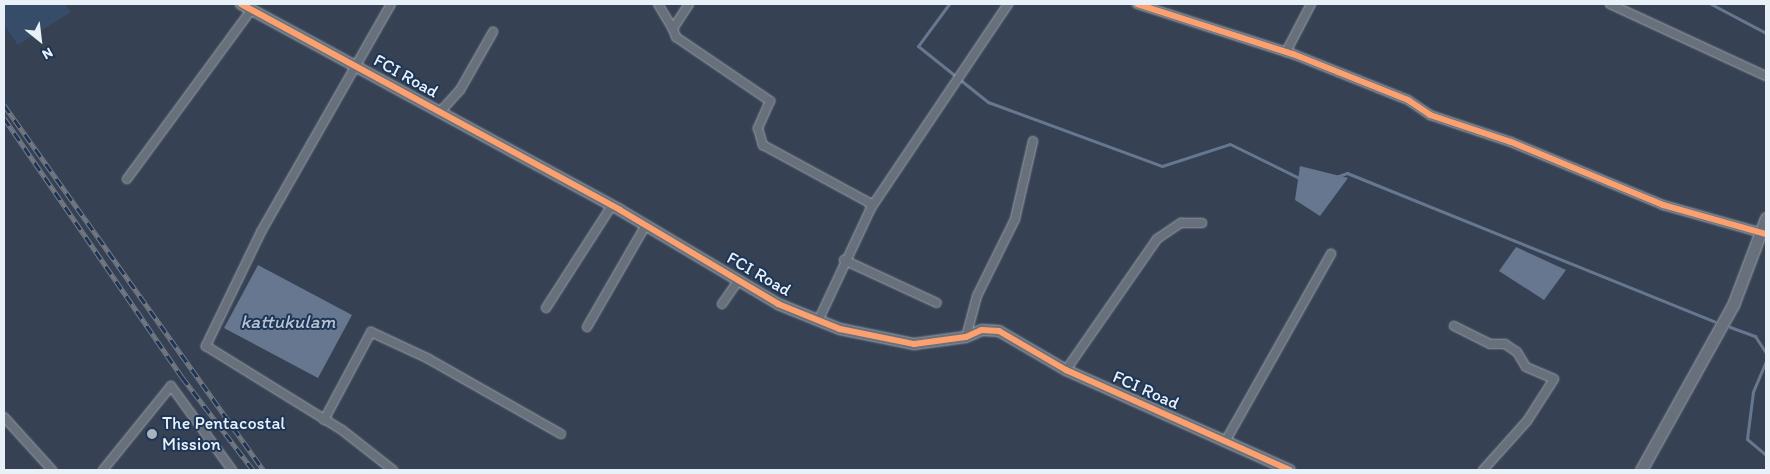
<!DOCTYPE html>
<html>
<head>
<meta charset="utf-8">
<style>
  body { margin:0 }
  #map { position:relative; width:1770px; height:474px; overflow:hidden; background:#364254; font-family:Itim,sans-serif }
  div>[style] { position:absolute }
  .built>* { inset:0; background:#364c68 }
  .water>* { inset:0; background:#66778f }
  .stream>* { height:3px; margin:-1.5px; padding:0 1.5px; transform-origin:1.5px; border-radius:1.5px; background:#66778f }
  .roads { filter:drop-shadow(0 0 1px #9ba2ab) drop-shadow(0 0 1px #9ba2ab) }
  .minor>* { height:8px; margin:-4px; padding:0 4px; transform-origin:4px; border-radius:4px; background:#68717b }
  .tertiary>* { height:10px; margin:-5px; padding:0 5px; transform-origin:5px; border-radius:5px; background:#68717b }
  .secondary>* { height:11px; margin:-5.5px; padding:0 5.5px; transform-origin:5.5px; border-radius:5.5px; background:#68717b }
  .rail>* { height:5px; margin-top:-2.5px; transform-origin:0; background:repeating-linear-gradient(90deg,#1d3557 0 9px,#717882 0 18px); box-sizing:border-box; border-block:1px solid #717882 }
  .cycleway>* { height:6px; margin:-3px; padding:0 3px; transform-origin:3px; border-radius:3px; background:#fca06f }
  .dots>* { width:14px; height:14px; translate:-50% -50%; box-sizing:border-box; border:2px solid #1d3557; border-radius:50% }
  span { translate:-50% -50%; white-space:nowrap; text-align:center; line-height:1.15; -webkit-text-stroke:4px #1d3557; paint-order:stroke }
  .street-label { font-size:18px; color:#e8f1f8 }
  .poi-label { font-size:18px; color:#e8f1f8 }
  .left { translate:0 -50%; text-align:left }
  .water-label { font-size:19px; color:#b6c2d0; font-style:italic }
  .frame { position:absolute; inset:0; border:5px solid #e8f1f8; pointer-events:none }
  .north { position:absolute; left:15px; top:15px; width:50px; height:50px; -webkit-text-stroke:4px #1d3557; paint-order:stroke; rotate:151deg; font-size:14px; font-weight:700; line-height:20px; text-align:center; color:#e8f1f8 }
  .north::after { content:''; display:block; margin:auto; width:18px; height:22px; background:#e8f1f8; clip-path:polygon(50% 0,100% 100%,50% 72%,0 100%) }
</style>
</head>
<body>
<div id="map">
  <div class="built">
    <div style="clip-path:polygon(4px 4px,65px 4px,71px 12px,18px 45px,4px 25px)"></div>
  </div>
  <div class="water">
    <div style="clip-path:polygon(1300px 166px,1348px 178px,1320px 216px,1295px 200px)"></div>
    <div style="clip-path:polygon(1516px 247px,1566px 270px,1544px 300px,1499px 271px)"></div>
    <div style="clip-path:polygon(258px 265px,352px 315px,318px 378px,224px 328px)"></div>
  </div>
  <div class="stream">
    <div style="left:949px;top:4px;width:52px;rotate:126.4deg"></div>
    <div style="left:918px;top:46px;width:90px;rotate:38.7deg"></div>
    <div style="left:988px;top:102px;width:185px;rotate:20.2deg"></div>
    <div style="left:1162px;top:166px;width:71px;rotate:-17.9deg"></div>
    <div style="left:1230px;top:144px;width:79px;rotate:26.2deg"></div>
    <div style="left:1711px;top:4px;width:62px;rotate:27.8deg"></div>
    <div style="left:1336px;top:177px;width:12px;rotate:-20deg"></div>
    <div style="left:1347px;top:173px;width:396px;rotate:22deg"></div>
    <div style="left:1730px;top:327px;width:27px;rotate:20deg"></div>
    <div style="left:1755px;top:336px;width:20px;rotate:57deg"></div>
    <div style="left:1766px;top:361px;width:34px;rotate:113deg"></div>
    <div style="left:1753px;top:392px;width:47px;rotate:97.3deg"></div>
    <div style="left:1747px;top:439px;width:25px;rotate:40deg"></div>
  </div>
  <div class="roads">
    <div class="minor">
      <div style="left:391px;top:4px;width:262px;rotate:119.7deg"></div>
      <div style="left:261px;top:232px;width:127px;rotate:115.8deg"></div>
      <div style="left:206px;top:346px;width:160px;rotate:31.7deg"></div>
      <div style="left:342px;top:430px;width:65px;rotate:38.1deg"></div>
      <div style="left:658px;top:4px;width:29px;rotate:59deg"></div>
      <div style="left:689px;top:4px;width:30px;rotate:123deg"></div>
      <div style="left:673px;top:29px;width:9px;rotate:69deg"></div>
      <div style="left:676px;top:37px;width:114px;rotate:34.2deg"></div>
      <div style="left:770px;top:101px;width:30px;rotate:114deg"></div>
      <div style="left:758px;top:128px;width:18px;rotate:74deg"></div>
      <div style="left:763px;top:145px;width:122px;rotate:28.5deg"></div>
      <div style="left:870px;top:203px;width:5px;rotate:79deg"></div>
      <div style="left:871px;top:208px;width:125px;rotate:115.1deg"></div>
      <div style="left:1137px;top:4px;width:164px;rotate:17.8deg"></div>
      <div style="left:1293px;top:54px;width:124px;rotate:21.8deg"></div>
      <div style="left:1408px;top:100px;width:27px;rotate:34deg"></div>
      <div style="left:1430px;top:115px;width:85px;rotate:18.4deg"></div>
      <div style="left:1511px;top:142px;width:165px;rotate:22.5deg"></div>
      <div style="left:1663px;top:205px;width:107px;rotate:15.7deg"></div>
      <div style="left:1610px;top:4px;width:172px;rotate:24.8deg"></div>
      <div style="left:1286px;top:52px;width:54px;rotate:-62.5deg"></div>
      <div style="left:440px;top:112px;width:30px;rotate:-48deg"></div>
      <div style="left:460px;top:90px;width:67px;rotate:-60.4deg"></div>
      <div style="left:127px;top:179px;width:210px;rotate:-53.7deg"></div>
      <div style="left:871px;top:208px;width:246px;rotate:-56.1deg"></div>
      <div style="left:844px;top:260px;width:102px;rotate:24.8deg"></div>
      <div style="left:722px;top:304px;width:28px;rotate:-55deg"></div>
      <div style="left:546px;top:308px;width:122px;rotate:-57.3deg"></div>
      <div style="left:1454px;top:326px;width:40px;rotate:26.6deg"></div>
      <div style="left:1490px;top:344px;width:15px"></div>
      <div style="left:1505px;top:344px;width:14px;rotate:34deg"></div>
      <div style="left:1517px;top:352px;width:17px;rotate:59deg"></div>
      <div style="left:1526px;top:367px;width:30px;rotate:23deg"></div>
      <div style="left:1554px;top:379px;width:50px;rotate:122.7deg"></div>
      <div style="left:1527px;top:421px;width:66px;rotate:131.9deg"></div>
      <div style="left:587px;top:327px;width:118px;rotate:-60deg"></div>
      <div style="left:966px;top:337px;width:42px;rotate:-75deg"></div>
      <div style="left:977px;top:296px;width:86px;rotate:-63.7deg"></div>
      <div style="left:1015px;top:219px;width:80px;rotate:-77deg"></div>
      <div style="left:1066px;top:370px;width:160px;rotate:-55.2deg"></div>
      <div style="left:1157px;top:239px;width:29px;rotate:-34deg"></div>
      <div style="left:1181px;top:223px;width:21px"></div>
      <div style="left:4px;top:417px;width:72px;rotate:47.8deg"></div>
      <div style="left:324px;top:420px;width:100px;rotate:-61.9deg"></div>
      <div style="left:371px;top:332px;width:62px;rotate:24.9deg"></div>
      <div style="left:427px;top:358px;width:154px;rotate:29.6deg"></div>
      <div style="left:1225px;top:442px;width:216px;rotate:-60.6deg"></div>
      <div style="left:103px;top:470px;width:108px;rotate:-51deg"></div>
      <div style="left:171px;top:386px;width:104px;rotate:54deg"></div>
    </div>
    <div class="tertiary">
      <div style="left:241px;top:4px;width:431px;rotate:28.5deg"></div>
      <div style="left:620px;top:210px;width:184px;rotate:30.7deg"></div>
      <div style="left:778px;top:304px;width:67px;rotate:22deg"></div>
      <div style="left:840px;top:329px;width:76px;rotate:11.5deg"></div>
      <div style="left:914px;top:344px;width:52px;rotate:-7.7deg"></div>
      <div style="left:966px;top:337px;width:17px;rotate:-24deg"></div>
      <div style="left:982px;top:330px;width:17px;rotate:3deg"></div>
      <div style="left:999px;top:331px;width:78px;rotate:30.2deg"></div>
      <div style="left:1066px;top:370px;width:245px;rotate:24.1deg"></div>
    </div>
    <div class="secondary">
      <div style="left:1641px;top:470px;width:189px;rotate:-60.9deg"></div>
      <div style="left:1733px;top:305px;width:93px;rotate:-69.2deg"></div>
    </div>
  </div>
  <div class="rail">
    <div style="left:4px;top:105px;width:448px;rotate:54.6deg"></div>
    <div style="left:4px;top:118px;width:314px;rotate:55.5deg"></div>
    <div style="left:182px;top:377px;width:117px;rotate:52.6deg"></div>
  </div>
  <div class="cycleway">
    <div style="left:241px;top:4px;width:431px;rotate:28.5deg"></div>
    <div style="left:620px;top:210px;width:184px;rotate:30.7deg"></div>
    <div style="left:778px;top:304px;width:67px;rotate:22deg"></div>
    <div style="left:840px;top:329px;width:76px;rotate:11.5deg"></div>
    <div style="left:914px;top:344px;width:52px;rotate:-7.7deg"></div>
    <div style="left:966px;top:337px;width:17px;rotate:-24deg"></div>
    <div style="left:982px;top:330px;width:17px;rotate:3deg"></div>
    <div style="left:999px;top:331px;width:78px;rotate:30.2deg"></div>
    <div style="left:1066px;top:370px;width:245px;rotate:24.1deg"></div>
    <div style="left:1137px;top:4px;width:164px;rotate:17.8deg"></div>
    <div style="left:1293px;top:54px;width:124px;rotate:21.8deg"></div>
    <div style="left:1408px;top:100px;width:27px;rotate:34deg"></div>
    <div style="left:1430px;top:115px;width:85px;rotate:18.4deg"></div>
    <div style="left:1511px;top:142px;width:165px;rotate:22.5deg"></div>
    <div style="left:1663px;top:205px;width:107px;rotate:15.7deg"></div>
  </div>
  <div class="dots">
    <div style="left:152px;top:434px;background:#aab4bf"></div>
  </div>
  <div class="street-label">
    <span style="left:406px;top:76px;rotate:29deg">FCI Road</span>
    <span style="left:759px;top:274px;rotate:30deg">FCI Road</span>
    <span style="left:1146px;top:390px;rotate:24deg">FCI Road</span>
  </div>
  <div class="poi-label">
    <span class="left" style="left:162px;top:434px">The Pentacostal<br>Mission</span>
  </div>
  <div class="water-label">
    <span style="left:288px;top:322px">kattukulam</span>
  </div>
  <div class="frame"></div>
  <div class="north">N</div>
</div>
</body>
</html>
